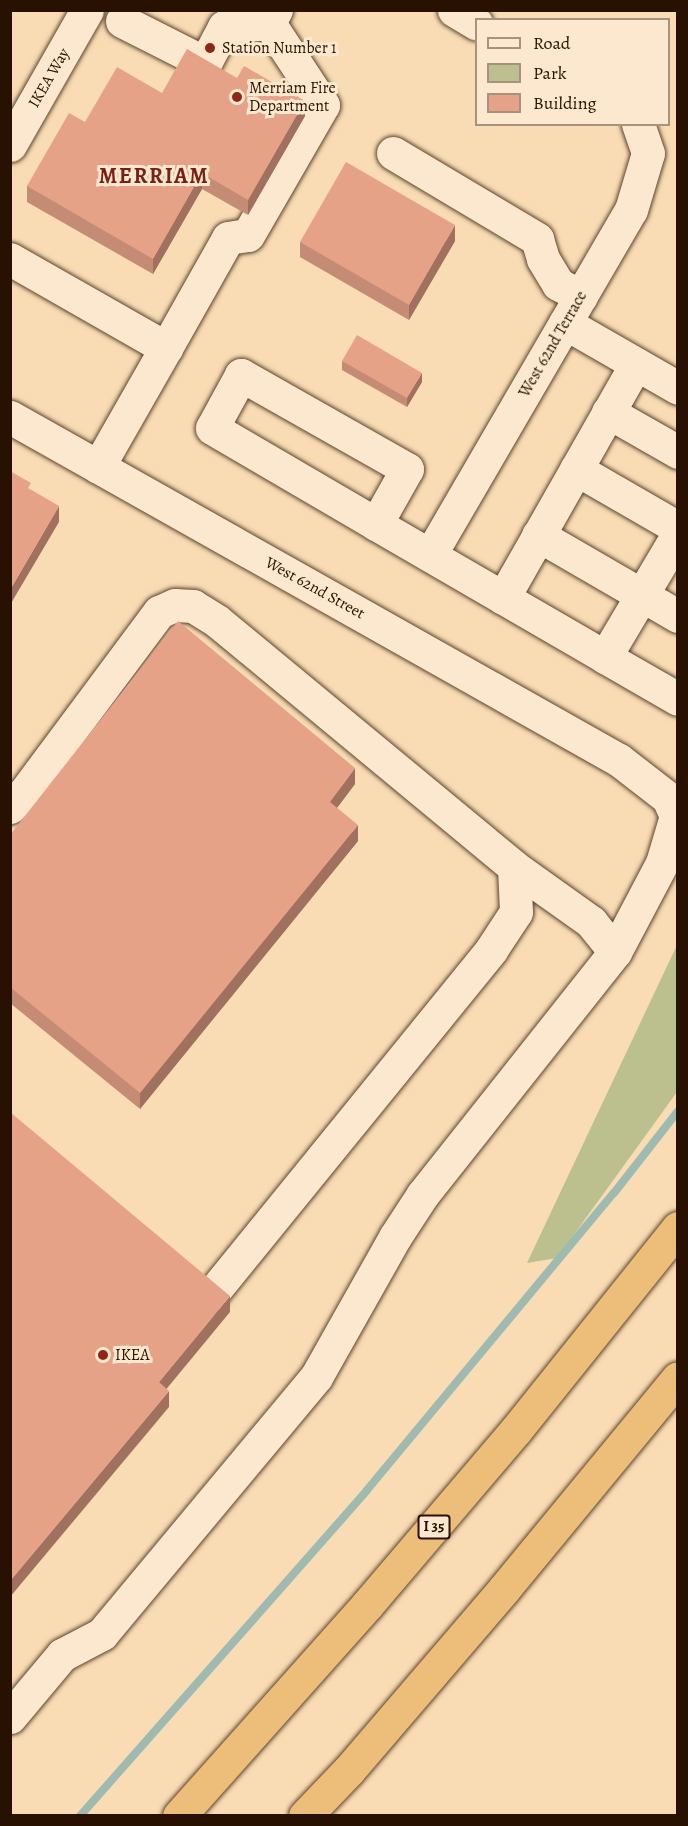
<!DOCTYPE html>
<html>
<head>
<meta charset="utf-8">
<style>
  body { margin:0 }
  #map { position:relative; width:688px; height:1826px; overflow:hidden; background:#f9dcb3; font-family:Alegreya,serif }
  div>[style] { position:absolute }
  .green>* { inset:0; background:#bcc08e }
  .stream>* { height:8px; margin:-4px; padding:0 4px; transform-origin:4px; border-radius:4px; background:#9ebab1 }
  .roads { filter:drop-shadow(0 0 2px #5d442e) drop-shadow(0 0 2px #5d442e) }
  .minor>* { height:33px; margin:-16.5px; padding:0 16.5px; transform-origin:16.5px; border-radius:16.5px; background:#fbe8ce }
  .highway>* { height:33px; margin:-16.5px; padding:0 16.5px; transform-origin:16.5px; border-radius:16.5px; background:#ecbe7a }
  .wall>* { inset:0; background:#c58b74 }
  .shaded-wall>* { inset:0; background:#a0715e }
  .building>* { inset:0; background:#e5a287 }
  .dots>* { width:16px; height:16px; translate:-50% -50%; box-sizing:border-box; border:3px solid #fbe8ce; border-radius:50% }
  span { translate:-50% -50%; white-space:nowrap; text-align:center; line-height:1.15; -webkit-text-stroke:6px #fbe8ce; paint-order:stroke }
  .shield-label span { padding:2px 4px; background:#fbe8ce; border:2px solid; border-radius:4px; -webkit-text-stroke-width:0 }
  .shield-label { font-size:15px; color:#291101; font-weight:700 }
  .poi-label { font-size:16px; color:#291101 }
  .left { translate:0 -50%; text-align:left }
  .street-label { font-size:16px; color:#291101 }
  .district-label { font-size:22px; color:#7a1f14; font-weight:700; letter-spacing:1.5px }
  .frame { position:absolute; inset:0; border:12px solid #291101; pointer-events:none }
  .legend { position:absolute; left:475px; top:18px; width:195px; height:108px; box-sizing:border-box; background:#fbe8ce; border:2px solid #a7927c; margin:0; padding:8px 10px; list-style:none; font-size:18px; color:#291101 }
  .legend li { display:flex; align-items:center; gap:12px; height:30px }
  .legend b { width:30px; border:2px solid #a7927c }
</style>
</head>
<body>
<div id="map">
  <div class="green">
    <div style="clip-path:polygon(677px 945px,677px 1092px,557px 1258px,527px 1263px)"></div>
  </div>
  <div class="stream">
    <div style="left:80px;top:1816px;width:434px;rotate:-48.6deg"></div>
    <div style="left:367px;top:1490px;width:386px;rotate:-50.3deg"></div>
    <div style="left:614px;top:1193px;width:104px;rotate:-52deg"></div>
  </div>
  <div class="roads">
    <div class="minor">
      <div style="left:454px;top:10px;width:26px;rotate:31deg"></div>
      <div style="left:122px;top:21px;width:93px;rotate:26.8deg"></div>
      <div style="left:205px;top:63px;width:41px;rotate:-62.2deg"></div>
      <div style="left:224px;top:27px;width:45px;rotate:-5.1deg"></div>
      <div style="left:10px;top:145px;width:155px;rotate:-60.3deg"></div>
      <div style="left:393px;top:153px;width:168px;rotate:30.8deg"></div>
      <div style="left:537px;top:239px;width:21px;rotate:73deg"></div>
      <div style="left:543px;top:259px;width:29px;rotate:59deg"></div>
      <div style="left:558px;top:284px;width:26px;rotate:28deg"></div>
      <div style="left:10px;top:259px;width:180px;rotate:29.7deg"></div>
      <div style="left:166px;top:348px;width:126px;rotate:-60.6deg"></div>
      <div style="left:228px;top:238px;width:20px;rotate:-9deg"></div>
      <div style="left:248px;top:235px;width:150px;rotate:-60deg"></div>
      <div style="left:323px;top:105px;width:98px;rotate:-123.4deg"></div>
      <div style="left:269px;top:23px;width:15px;rotate:-62deg"></div>
      <div style="left:565px;top:323px;width:130px;rotate:29.9deg"></div>
      <div style="left:608px;top:412px;width:81px;rotate:29.7deg"></div>
      <div style="left:10px;top:417px;width:699px;rotate:29.39deg"></div>
      <div style="left:619px;top:760px;width:62px;rotate:37.8deg"></div>
      <div style="left:668px;top:798px;width:20px;rotate:66deg"></div>
      <div style="left:676px;top:816px;width:49px;rotate:106.6deg"></div>
      <div style="left:662px;top:863px;width:101px;rotate:117.8deg"></div>
      <div style="left:615px;top:952px;width:309px;rotate:128.4deg"></div>
      <div style="left:423px;top:1194px;width:51px;rotate:123.1deg"></div>
      <div style="left:395px;top:1237px;width:161px;rotate:119.4deg"></div>
      <div style="left:316px;top:1377px;width:334px;rotate:129.8deg"></div>
      <div style="left:102px;top:1634px;width:45px;rotate:152.3deg"></div>
      <div style="left:62px;top:1655px;width:81px;rotate:130deg"></div>
      <div style="left:98px;top:467px;width:137px;rotate:-60.3deg"></div>
      <div style="left:576px;top:469px;width:118px;rotate:30deg"></div>
      <div style="left:376px;top:524px;width:63px;rotate:-60.6deg"></div>
      <div style="left:407px;top:469px;width:191px;rotate:-150.5deg"></div>
      <div style="left:241px;top:375px;width:60px;rotate:118.7deg"></div>
      <div style="left:212px;top:428px;width:190px;rotate:30.3deg"></div>
      <div style="left:376px;top:524px;width:265px;rotate:30.1deg"></div>
      <div style="left:605px;top:657px;width:84px;rotate:29.9deg"></div>
      <div style="left:538px;top:535px;width:162px;rotate:30.1deg"></div>
      <div style="left:430px;top:555px;width:399px;rotate:-59.8deg"></div>
      <div style="left:631px;top:210px;width:59px;rotate:-73.4deg"></div>
      <div style="left:648px;top:153px;width:31px;rotate:-109deg"></div>
      <div style="left:503px;top:598px;width:269px;rotate:-60.4deg"></div>
      <div style="left:605px;top:657px;width:143px;rotate:-59.3deg"></div>
      <div style="left:10px;top:807px;width:20px;rotate:-45deg"></div>
      <div style="left:24px;top:793px;width:226px;rotate:-53.3deg"></div>
      <div style="left:159px;top:612px;width:17px;rotate:-24deg"></div>
      <div style="left:175px;top:605px;width:18px;rotate:3deg"></div>
      <div style="left:193px;top:606px;width:28px;rotate:32deg"></div>
      <div style="left:217px;top:621px;width:386px;rotate:39.6deg"></div>
      <div style="left:514px;top:867px;width:95px;rotate:35.5deg"></div>
      <div style="left:591px;top:922px;width:38px;rotate:51deg"></div>
      <div style="left:210px;top:1296px;width:446px;rotate:-50.9deg"></div>
      <div style="left:491px;top:950px;width:45px;rotate:-56.7deg"></div>
      <div style="left:516px;top:912px;width:45px;rotate:-92.5deg"></div>
    </div>
    <div class="highway">
      <div style="left:179px;top:1816px;width:283px;rotate:-48.3deg"></div>
      <div style="left:367px;top:1605px;width:230px;rotate:-49.6deg"></div>
      <div style="left:516px;top:1430px;width:259px;rotate:-51.3deg"></div>
      <div style="left:305px;top:1816px;width:64px;rotate:-46.3deg"></div>
      <div style="left:349px;top:1770px;width:238px;rotate:-49.4deg"></div>
      <div style="left:504px;top:1589px;width:273px;rotate:-50.5deg"></div>
    </div>
  </div>
  <div class="wall">
    <div style="clip-path:polygon(162px 93px,305px 116px,248px 215px,202px 189px,153px 274px,27px 202px,27px 186px,85px 122px)"></div>
    <div style="clip-path:polygon(455px 241px,409px 320px,300px 257px,300px 242px)"></div>
    <div style="clip-path:polygon(342px 361px,422px 382px,407px 407px,342px 370px)"></div>
    <div style="clip-path:polygon(355px 784px,337px 808px,358px 841px,140px 1109px,10px 1003px,10px 835px)"></div>
  </div>
  <div class="shaded-wall">
    <div style="clip-path:polygon(305px 101px,305px 116px,248px 215px,248px 200px)"></div>
    <div style="clip-path:polygon(202px 173px,202px 189px,153px 274px,153px 259px)"></div>
    <div style="clip-path:polygon(455px 225px,455px 241px,409px 320px,409px 305px)"></div>
    <div style="clip-path:polygon(422px 373px,422px 382px,407px 407px,407px 398px)"></div>
    <div style="clip-path:polygon(59px 506px,59px 522px,10px 605px,10px 590px)"></div>
    <div style="clip-path:polygon(355px 768px,355px 784px,330px 817px,330px 802px)"></div>
    <div style="clip-path:polygon(358px 825px,358px 841px,140px 1109px,140px 1093px)"></div>
    <div style="clip-path:polygon(230px 1296px,230px 1312px,159px 1398px,159px 1382px)"></div>
    <div style="clip-path:polygon(169px 1391px,169px 1407px,10px 1597px,10px 1581px)"></div>
  </div>
  <div class="building">
    <div style="clip-path:polygon(187px 49px,237px 78px,244px 66px,305px 101px,248px 200px,202px 173px,153px 259px,27px 186px,69px 113px,85px 122px,117px 67px,162px 93px)"></div>
    <div style="clip-path:polygon(346px 162px,455px 225px,409px 305px,300px 242px)"></div>
    <div style="clip-path:polygon(357px 335px,422px 373px,407px 398px,342px 361px)"></div>
    <div style="clip-path:polygon(10px 471px,31px 483px,28px 488px,59px 506px,10px 590px)"></div>
    <div style="clip-path:polygon(178px 621px,355px 768px,330px 802px,358px 825px,140px 1093px,10px 987px,10px 835px)"></div>
    <div style="clip-path:polygon(10px 1112px,230px 1296px,159px 1382px,169px 1391px,10px 1581px)"></div>
  </div>
  <div class="dots">
    <div style="left:210px;top:48px;background:#8f2418"></div>
    <div style="left:237px;top:97px;background:#8f2418"></div>
    <div style="left:103px;top:1355px;background:#8f2418"></div>
  </div>
  <div class="shield-label">
    <span style="left:434px;top:1527px">I 35</span>
  </div>
  <div class="poi-label">
    <span class="left" style="left:222px;top:48px">Station Number 1</span>
    <span class="left" style="left:249px;top:97px">Merriam Fire<br>Department</span>
    <span class="left" style="left:115px;top:1355px">IKEA</span>
  </div>
  <div class="street-label">
    <span style="left:49px;top:78px;rotate:-60deg">IKEA Way</span>
    <span style="left:553px;top:344px;rotate:-60deg">West 62nd Terrace</span>
    <span style="left:315px;top:588px;rotate:29deg">West 62nd Street</span>
  </div>
  <div class="district-label">
    <span style="left:154px;top:177px">MERRIAM</span>
  </div>
  <div class="frame"></div>
  <ul class="legend">
  <li><b style="height:8px;background:#fbe8ce"></b>Road</li>
  <li><b style="height:16px;background:#bcc08e"></b>Park</li>
  <li><b style="height:16px;background:#e5a287"></b>Building</li>
  </ul>
</div>
</body>
</html>
